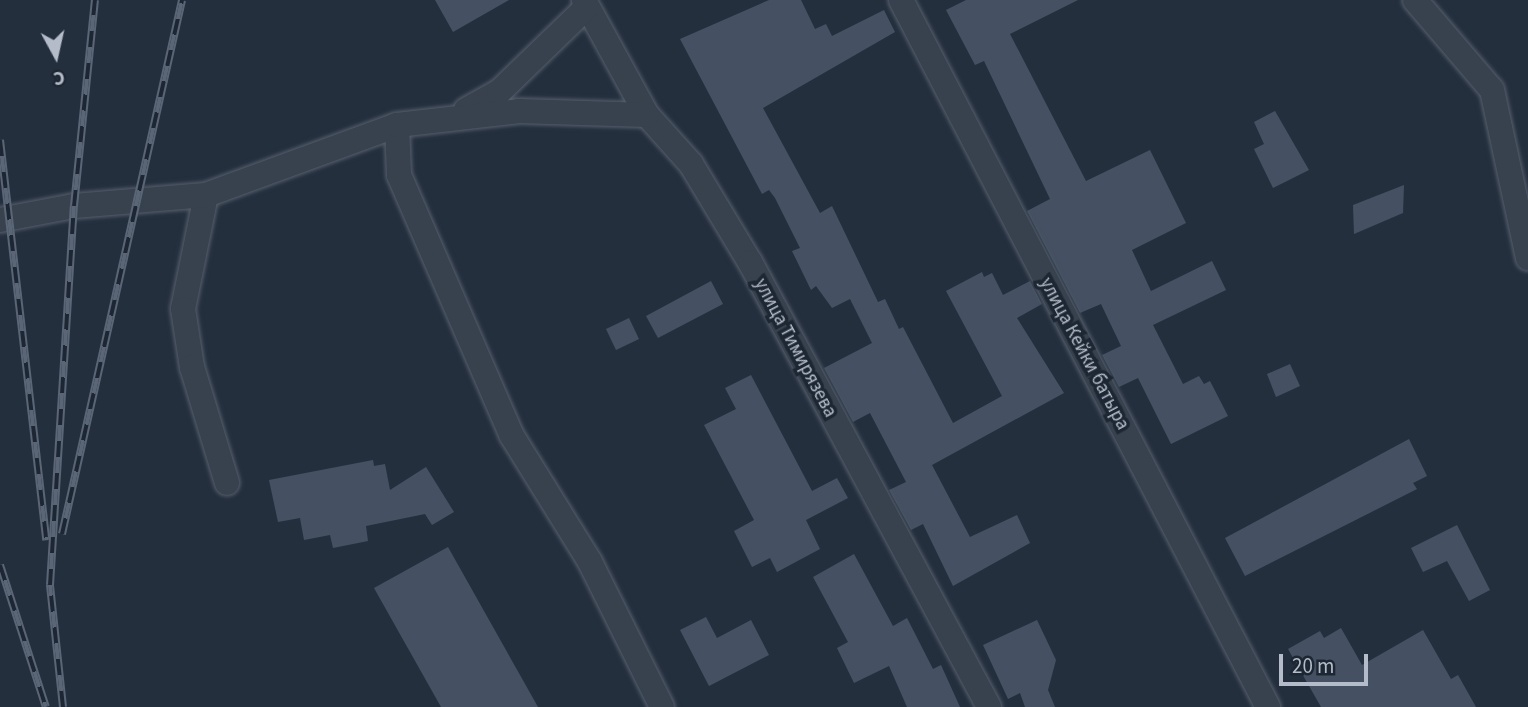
<!DOCTYPE html>
<html>
<head>
<meta charset="utf-8">
<style>
  body { margin:0 }
  #map { position:relative; width:1528px; height:707px; overflow:hidden; background:#242f3e; font-family:"Source Sans 3",sans-serif }
  div>[style] { position:absolute }
  .building>* { inset:0; background:#455162 }
  .roads { filter:drop-shadow(0 0 2px #565f6c) drop-shadow(0 0 2px #565f6c) }
  .minor>* { height:24px; margin:-12px; padding:0 12px; transform-origin:12px; border-radius:12px; background:#38414e }
  .rail>* { height:8px; margin-top:-4px; transform-origin:0; background:repeating-linear-gradient(90deg,#1d2633 0 16px,#5a6575 0 32px); box-sizing:border-box; border-block:2px solid #5a6575 }
  span { translate:-50% -50%; white-space:nowrap; text-align:center; line-height:1.15; -webkit-text-stroke:7px #1d2633; paint-order:stroke }
  .street-label { font-size:19px; color:#b4bcc9 }
  .north { position:absolute; left:21px; top:21px; width:70px; height:70px; -webkit-text-stroke:5px #1d2633; paint-order:stroke; rotate:172deg; font-size:19px; font-weight:700; line-height:28px; text-align:center; color:#b4bcc9 }
  .north::after { content:''; display:block; margin:auto; width:24px; height:32px; background:#b4bcc9; clip-path:polygon(50% 0,100% 100%,50% 72%,0 100%) }
  .scale { position:absolute; left:1279px; top:654px; width:89px; height:32px; box-sizing:border-box; border:4px solid #b4bcc9; border-top:0; padding-left:9px; font-size:21px; line-height:24px; white-space:nowrap; color:#b4bcc9; -webkit-text-stroke:5px #1d2633; paint-order:stroke }
</style>
</head>
<body>
<div id="map">
  <div class="building">
    <div style="clip-path:polygon(435px 0,509px 0,453px 32px)"></div>
    <div style="clip-path:polygon(769px 0,801px 0,815px 29px,826px 24px,832px 36px,884px 10px,895px 32px,763px 108px,820px 213px,832px 206px,878px 302px,885px 299px,899px 329px,903px 327px,953px 423px,1002px 396px,946px 291px,982px 272px,984px 277px,992px 273px,1003px 295px,1030px 281px,1042px 304px,1017px 318px,1064px 393px,932px 465px,970px 537px,1017px 515px,1030px 543px,953px 586px,923px 524px,911px 530px,889px 490px,906px 482px,870px 413px,853px 422px,824px 368px,872px 343px,850px 299px,832px 308px,816px 286px,811px 290px,792px 251px,800px 248px,775px 198px,769px 190px,762px 194px,680px 39px)"></div>
    <div style="clip-path:polygon(966px 0,1078px 0,1010px 34px,1086px 181px,1150px 150px,1186px 223px,1132px 250px,1151px 291px,1212px 261px,1226px 290px,1153px 325px,1183px 384px,1199px 376px,1204px 384px,1210px 381px,1228px 416px,1171px 444px,1138px 378px,1119px 387px,1102px 355px,1121px 346px,1101px 304px,1080px 313px,1027px 211px,1050px 199px,984px 61px,975px 65px,946px 10px)"></div>
    <div style="clip-path:polygon(1275px 111px,1309px 170px,1273px 188px,1254px 149px,1264px 144px,1254px 122px)"></div>
    <div style="clip-path:polygon(1404px 185px,1403px 213px,1354px 234px,1353px 205px)"></div>
    <div style="clip-path:polygon(711px 281px,723px 304px,658px 338px,646px 316px)"></div>
    <div style="clip-path:polygon(629px 318px,639px 339px,616px 350px,606px 329px)"></div>
    <div style="clip-path:polygon(1290px 364px,1300px 386px,1276px 397px,1267px 374px)"></div>
    <div style="clip-path:polygon(751px 375px,812px 491px,837px 478px,848px 498px,806px 520px,820px 549px,777px 572px,770px 558px,752px 567px,734px 531px,754px 520px,704px 425px,736px 409px,725px 388px)"></div>
    <div style="clip-path:polygon(1409px 439px,1427px 476px,1413px 483px,1417px 489px,1245px 576px,1225px 538px)"></div>
    <div style="clip-path:polygon(373px 460px,374px 466px,385px 464px,390px 490px,426px 467px,454px 512px,432px 525px,425px 514px,366px 526px,368px 541px,333px 548px,330px 535px,304px 540px,300px 518px,278px 522px,269px 480px)"></div>
    <div style="clip-path:polygon(1457px 525px,1490px 590px,1469px 601px,1447px 561px,1423px 572px,1411px 548px)"></div>
    <div style="clip-path:polygon(448px 547px,538px 707px,441px 707px,374px 588px)"></div>
    <div style="clip-path:polygon(854px 554px,893px 626px,907px 618px,933px 669px,941px 665px,960px 707px,907px 707px,889px 666px,854px 683px,837px 648px,848px 642px,813px 577px)"></div>
    <div style="clip-path:polygon(706px 617px,717px 638px,751px 620px,769px 655px,709px 686px,680px 630px)"></div>
    <div style="clip-path:polygon(1037px 620px,1056px 660px,1048px 690px,1055px 707px,1025px 707px,1020px 693px,1008px 699px,983px 645px)"></div>
    <div style="clip-path:polygon(1341px 628px,1362px 665px,1423px 630px,1451px 679px,1458px 675px,1476px 707px,1321px 707px,1288px 649px,1320px 631px,1324px 638px)"></div>
  </div>
  <div class="roads">
    <div class="minor">
      <div style="left:584px;top:0;width:131px;rotate:61.3deg"></div>
      <div style="left:647px;top:115px;width:66px;rotate:48.1deg"></div>
      <div style="left:691px;top:164px;width:114px;rotate:59deg"></div>
      <div style="left:750px;top:262px;width:505px;rotate:61.76deg"></div>
      <div style="left:901px;top:0;width:797px;rotate:62.57deg"></div>
      <div style="left:1415px;top:0;width:118px;rotate:49.5deg"></div>
      <div style="left:1492px;top:90px;width:172px;rotate:77.9deg"></div>
      <div style="left:466px;top:110px;width:38px;rotate:-29deg"></div>
      <div style="left:499px;top:92px;width:121px;rotate:-44deg"></div>
      <div style="left:397px;top:125px;width:50px;rotate:87.7deg"></div>
      <div style="left:399px;top:175px;width:284px;rotate:66.6deg"></div>
      <div style="left:512px;top:436px;width:148px;rotate:58.2deg"></div>
      <div style="left:590px;top:562px;width:162px;rotate:63.6deg"></div>
      <div style="left:206px;top:195px;width:116px;rotate:101.4deg"></div>
      <div style="left:183px;top:309px;width:59px;rotate:81.2deg"></div>
      <div style="left:192px;top:367px;width:121px;rotate:73.2deg"></div>
      <div style="left:0;top:220px;width:75px;rotate:-10.7deg"></div>
      <div style="left:74px;top:206px;width:132px;rotate:-4.8deg"></div>
      <div style="left:206px;top:195px;width:203px;rotate:-20.1deg"></div>
      <div style="left:397px;top:125px;width:123px;rotate:-6.5deg"></div>
      <div style="left:519px;top:111px;width:128px;rotate:1.8deg"></div>
    </div>
  </div>
  <div class="rail">
    <div style="left:0;top:140px;width:403px;rotate:83.4deg"></div>
    <div style="left:62px;top:534px;width:547px;rotate:-77.33deg"></div>
    <div style="left:0;top:565px;width:149px;rotate:72.1deg"></div>
    <div style="left:63px;top:707px;width:123px;rotate:-96.1deg"></div>
    <div style="left:50px;top:585px;width:380px;rotate:-86.4deg"></div>
    <div style="left:74px;top:206px;width:207px;rotate:-84.2deg"></div>
  </div>
  <div class="street-label">
    <span style="left:795px;top:348px;rotate:62deg">улица Тимирязева</span>
    <span style="left:1084px;top:354px;rotate:62deg">улица Кейки батыра</span>
  </div>
  <div class="north">С</div>
  <div class="scale">20 m</div>
</div>
</body>
</html>
